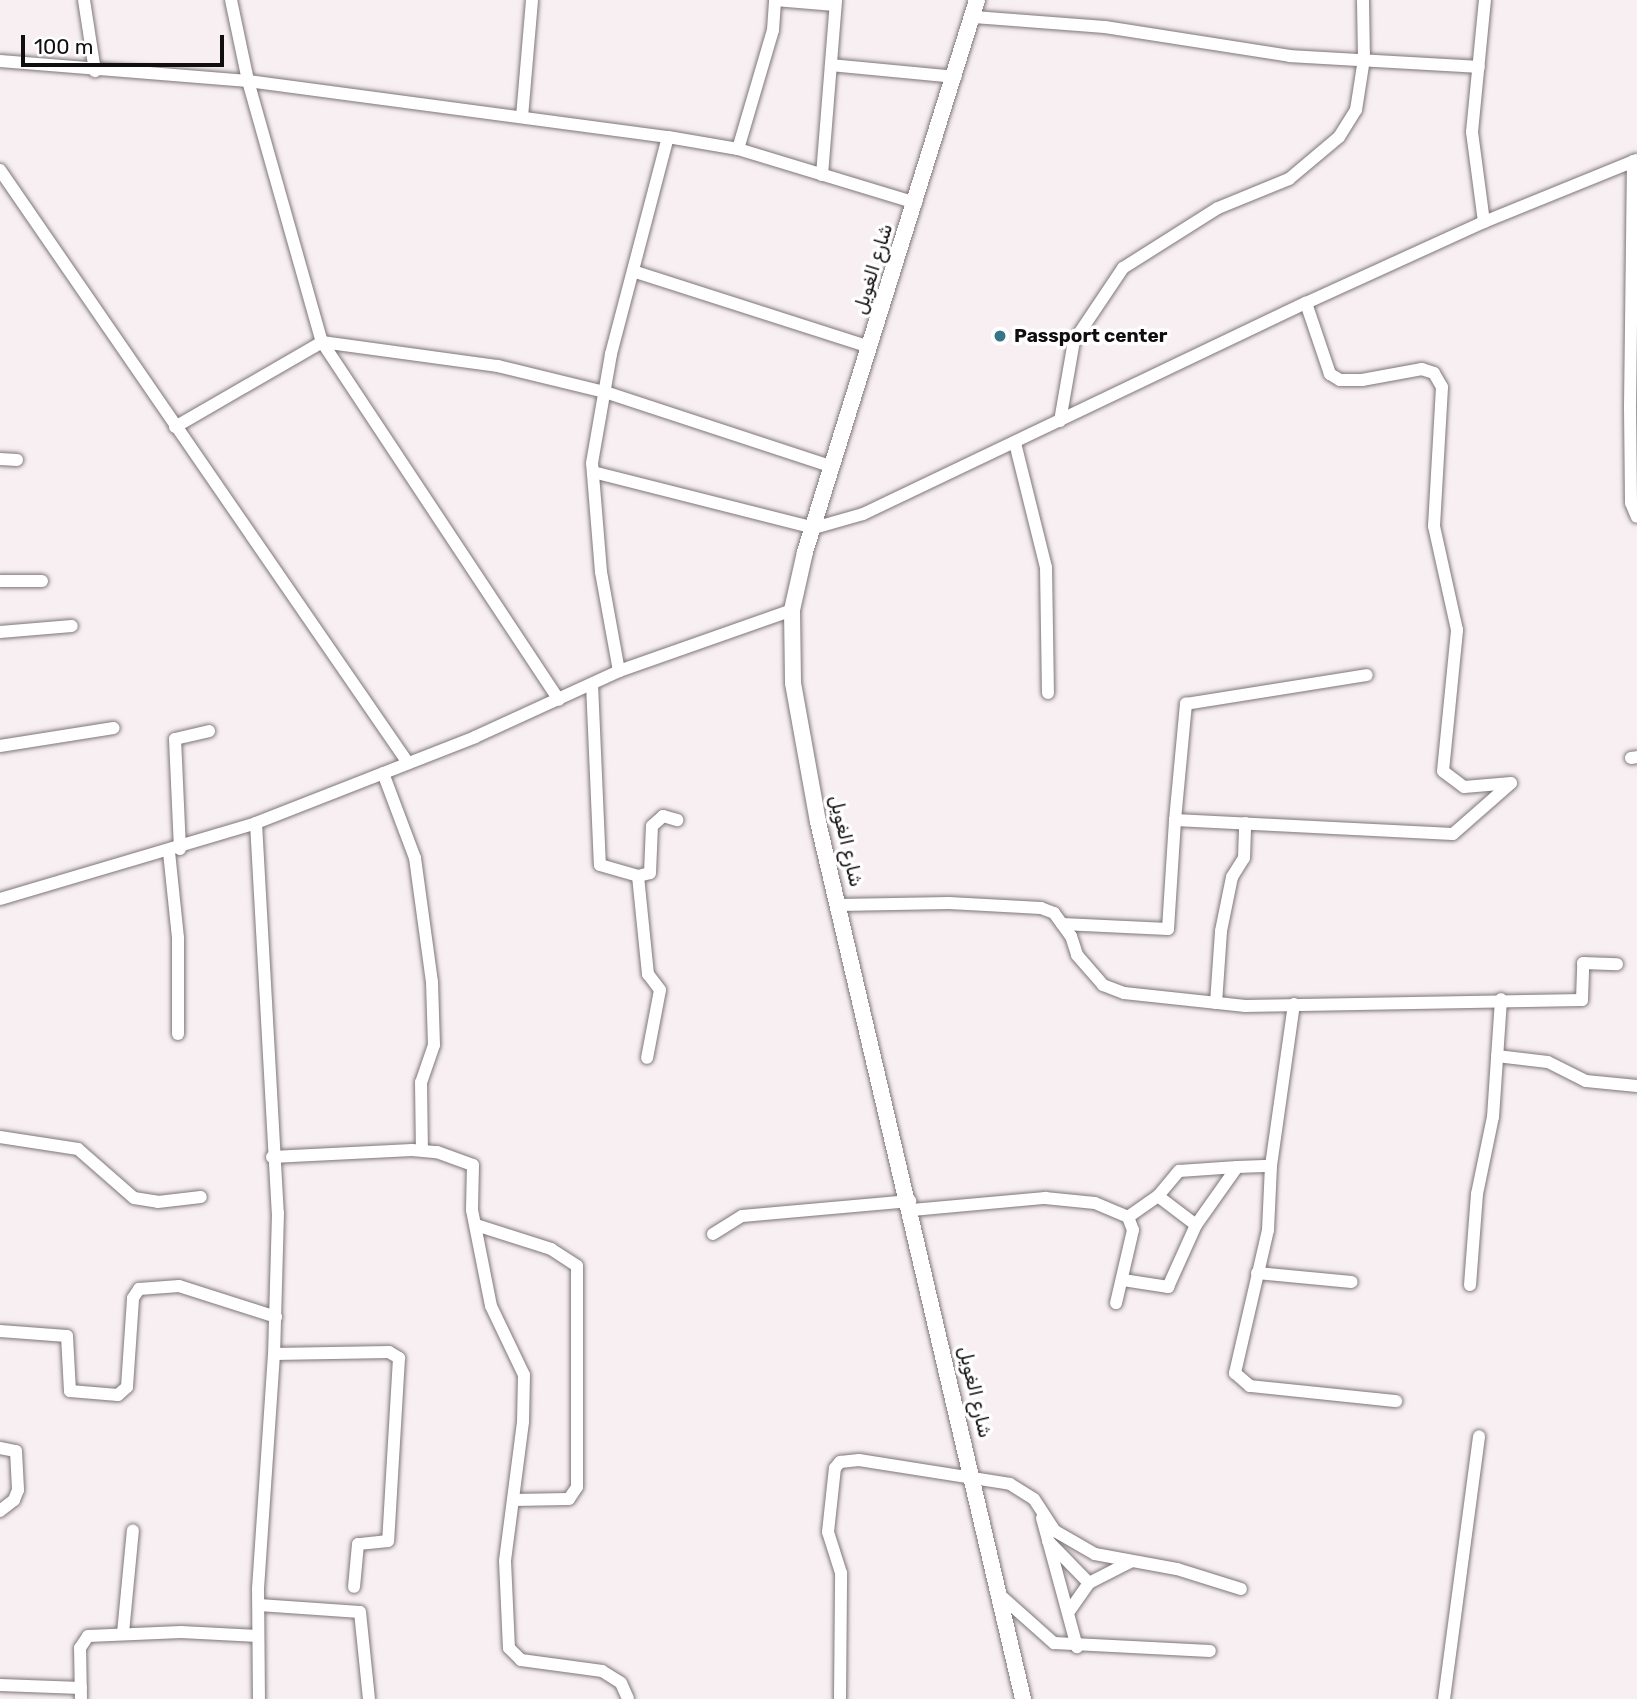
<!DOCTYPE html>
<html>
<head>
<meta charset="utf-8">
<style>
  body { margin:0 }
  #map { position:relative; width:1637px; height:1699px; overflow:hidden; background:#f8eff2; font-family:Rubik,"Noto Sans Arabic",sans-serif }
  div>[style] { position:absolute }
  .roads { filter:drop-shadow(0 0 2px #7d7679) drop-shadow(0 0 2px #7d7679) }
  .minor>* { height:12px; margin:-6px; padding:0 6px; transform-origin:6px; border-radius:6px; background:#fff }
  .tertiary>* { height:16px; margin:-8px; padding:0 8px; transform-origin:8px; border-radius:8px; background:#fff }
  .dots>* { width:19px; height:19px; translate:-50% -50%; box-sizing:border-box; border:4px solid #fff; border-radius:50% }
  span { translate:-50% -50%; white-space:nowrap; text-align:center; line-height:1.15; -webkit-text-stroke:7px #fff; paint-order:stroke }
  .street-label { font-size:19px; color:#110e0f }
  .poi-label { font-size:19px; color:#110e0f; font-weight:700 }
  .left { translate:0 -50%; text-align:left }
  .scale { position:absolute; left:21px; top:35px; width:203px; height:32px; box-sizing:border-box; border:4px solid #110e0f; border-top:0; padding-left:9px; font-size:21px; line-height:24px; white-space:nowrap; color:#110e0f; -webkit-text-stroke:5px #fff; paint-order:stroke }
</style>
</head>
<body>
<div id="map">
  <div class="roads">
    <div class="minor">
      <div style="left:84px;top:0;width:72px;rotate:81.2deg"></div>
      <div style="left:231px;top:0;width:83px;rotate:78.1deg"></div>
      <div style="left:248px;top:81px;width:271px;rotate:74.2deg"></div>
      <div style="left:322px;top:342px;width:429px;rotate:56.5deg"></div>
      <div style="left:974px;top:17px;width:131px;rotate:4.4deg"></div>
      <div style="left:1105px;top:27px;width:187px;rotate:8.9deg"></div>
      <div style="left:1290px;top:56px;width:189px;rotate:3.3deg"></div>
      <div style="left:0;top:61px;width:249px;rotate:4.6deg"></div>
      <div style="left:248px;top:81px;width:424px;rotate:7.6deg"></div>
      <div style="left:668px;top:137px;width:71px;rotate:9.7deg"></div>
      <div style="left:738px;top:149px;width:186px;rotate:16.9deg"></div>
      <div style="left:831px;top:65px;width:125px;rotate:5.5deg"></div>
      <div style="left:522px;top:117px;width:117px;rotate:-85.1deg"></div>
      <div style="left:738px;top:149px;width:124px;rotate:-73.6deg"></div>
      <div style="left:773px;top:30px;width:30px;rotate:-86deg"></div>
      <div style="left:775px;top:0;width:60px;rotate:4.8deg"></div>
      <div style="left:1633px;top:161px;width:246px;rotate:90.7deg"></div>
      <div style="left:1630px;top:407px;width:96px;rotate:89.4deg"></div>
      <div style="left:1631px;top:503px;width:15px;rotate:67deg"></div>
      <div style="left:0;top:170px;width:720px;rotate:55.47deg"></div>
      <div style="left:822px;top:175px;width:176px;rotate:-85.4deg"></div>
      <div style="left:1484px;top:222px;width:91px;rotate:-97.6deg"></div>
      <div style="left:1472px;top:132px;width:133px;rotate:-84.4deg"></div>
      <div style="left:636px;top:272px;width:246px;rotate:17.8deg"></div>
      <div style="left:1060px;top:421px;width:81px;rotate:-80.1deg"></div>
      <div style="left:1074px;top:341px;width:88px;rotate:-56.1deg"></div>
      <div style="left:1123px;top:268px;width:112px;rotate:-32.3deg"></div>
      <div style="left:1218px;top:208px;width:77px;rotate:-22.2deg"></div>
      <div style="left:1289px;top:179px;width:65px;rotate:-40deg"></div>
      <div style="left:1339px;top:137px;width:32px;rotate:-58deg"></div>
      <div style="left:1356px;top:110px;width:52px;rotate:-81.1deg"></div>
      <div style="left:1364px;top:59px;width:59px;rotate:-91deg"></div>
      <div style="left:175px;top:427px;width:170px;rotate:-30deg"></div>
      <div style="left:322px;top:342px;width:178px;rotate:7.8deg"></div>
      <div style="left:498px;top:366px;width:110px;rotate:13.7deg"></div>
      <div style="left:605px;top:392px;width:240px;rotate:18.2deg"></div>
      <div style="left:1015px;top:443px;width:128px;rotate:76deg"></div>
      <div style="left:1046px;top:567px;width:126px;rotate:89.1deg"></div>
      <div style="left:0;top:459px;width:17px;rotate:3deg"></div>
      <div style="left:593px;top:472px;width:228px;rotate:14.2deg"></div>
      <div style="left:814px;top:528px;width:51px;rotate:-15.9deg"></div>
      <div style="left:863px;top:514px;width:491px;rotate:-25.5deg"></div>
      <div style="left:1306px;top:303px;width:196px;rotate:-24.5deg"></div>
      <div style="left:1484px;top:222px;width:165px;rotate:-22.1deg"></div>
      <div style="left:0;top:581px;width:42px"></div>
      <div style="left:0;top:632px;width:72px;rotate:-4.8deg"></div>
      <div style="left:619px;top:671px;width:101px;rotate:-100.3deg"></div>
      <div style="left:601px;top:572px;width:109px;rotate:-94.7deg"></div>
      <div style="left:592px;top:463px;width:111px;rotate:-80.1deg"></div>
      <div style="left:611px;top:354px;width:224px;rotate:-75.3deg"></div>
      <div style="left:592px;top:684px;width:181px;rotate:87.5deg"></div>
      <div style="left:600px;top:865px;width:40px;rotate:16deg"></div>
      <div style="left:638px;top:876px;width:12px;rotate:-14deg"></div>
      <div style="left:650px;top:873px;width:47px;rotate:-87.6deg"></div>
      <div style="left:652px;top:826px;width:15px;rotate:-42deg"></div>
      <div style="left:663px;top:816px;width:15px;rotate:16deg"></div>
      <div style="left:0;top:746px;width:115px;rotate:-9deg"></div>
      <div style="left:1631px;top:758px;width:6px;rotate:-9deg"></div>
      <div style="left:383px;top:773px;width:91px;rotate:69.4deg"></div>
      <div style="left:415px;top:858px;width:125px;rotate:82.2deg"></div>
      <div style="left:432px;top:982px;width:63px;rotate:88.2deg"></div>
      <div style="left:434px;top:1045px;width:39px;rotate:109deg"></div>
      <div style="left:421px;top:1082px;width:68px;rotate:89.2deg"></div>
      <div style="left:1175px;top:820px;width:117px;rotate:-84.6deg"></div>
      <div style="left:1186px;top:704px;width:183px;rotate:-9.1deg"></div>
      <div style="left:256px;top:823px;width:391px;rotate:86.8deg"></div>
      <div style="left:278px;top:1213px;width:141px;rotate:91.6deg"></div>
      <div style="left:274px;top:1354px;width:235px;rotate:93.9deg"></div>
      <div style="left:258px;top:1588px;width:111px;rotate:89.5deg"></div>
      <div style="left:180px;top:849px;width:110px;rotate:-92.6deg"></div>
      <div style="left:175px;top:739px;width:35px;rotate:-13deg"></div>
      <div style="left:169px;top:852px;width:86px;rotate:84deg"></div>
      <div style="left:178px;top:938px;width:96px;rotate:90deg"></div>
      <div style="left:638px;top:876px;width:99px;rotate:84.2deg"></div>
      <div style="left:648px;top:974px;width:20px;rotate:53deg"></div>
      <div style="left:660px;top:990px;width:69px;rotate:100.8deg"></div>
      <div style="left:0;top:899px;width:267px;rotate:-16.5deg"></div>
      <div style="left:256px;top:823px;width:235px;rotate:-21.4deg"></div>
      <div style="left:475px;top:737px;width:158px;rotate:-24.6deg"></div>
      <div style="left:619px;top:671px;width:183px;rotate:-19.4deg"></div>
      <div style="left:839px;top:905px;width:110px;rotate:-1deg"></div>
      <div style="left:949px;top:903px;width:92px;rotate:3.1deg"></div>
      <div style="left:1041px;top:908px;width:14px;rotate:21deg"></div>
      <div style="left:1054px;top:913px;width:29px;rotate:54deg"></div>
      <div style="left:1071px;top:936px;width:20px;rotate:72deg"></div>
      <div style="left:1077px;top:955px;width:40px;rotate:49deg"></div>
      <div style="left:1103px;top:985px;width:22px;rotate:21deg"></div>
      <div style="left:1124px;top:993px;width:122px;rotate:6.1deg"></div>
      <div style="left:1245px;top:1006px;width:337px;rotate:-1deg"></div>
      <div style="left:1582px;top:1000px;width:37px;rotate:-88deg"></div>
      <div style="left:1583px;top:963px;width:34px;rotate:2deg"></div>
      <div style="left:1062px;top:924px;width:106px;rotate:2.7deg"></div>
      <div style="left:1168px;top:929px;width:109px;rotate:-86.3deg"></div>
      <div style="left:1175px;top:820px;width:278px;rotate:2.9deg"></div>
      <div style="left:1453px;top:834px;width:77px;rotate:-41.3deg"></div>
      <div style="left:1511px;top:783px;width:47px;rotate:175.1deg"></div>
      <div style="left:1464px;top:787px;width:26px;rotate:-143deg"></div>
      <div style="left:1443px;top:771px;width:142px;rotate:-84.3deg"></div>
      <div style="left:1457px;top:630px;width:107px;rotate:-102.5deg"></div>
      <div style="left:1434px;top:526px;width:139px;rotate:-86.7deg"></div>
      <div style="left:1442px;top:387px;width:16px;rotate:-120deg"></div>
      <div style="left:1434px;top:373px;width:13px;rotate:-162deg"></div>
      <div style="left:1422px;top:369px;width:61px;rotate:169.6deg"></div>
      <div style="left:1362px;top:380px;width:22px;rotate:180deg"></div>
      <div style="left:1340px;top:380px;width:12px;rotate:-149deg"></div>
      <div style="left:1330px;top:374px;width:75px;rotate:-108.7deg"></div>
      <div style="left:1216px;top:1003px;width:72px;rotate:-86deg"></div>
      <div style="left:1221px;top:931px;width:55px;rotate:-78.5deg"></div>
      <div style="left:1232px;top:877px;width:22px;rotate:-58deg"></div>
      <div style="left:1244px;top:858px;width:35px;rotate:-88deg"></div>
      <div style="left:1294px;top:1004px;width:164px;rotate:98.1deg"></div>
      <div style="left:1271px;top:1166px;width:64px;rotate:92.7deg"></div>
      <div style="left:1268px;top:1230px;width:147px;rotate:103deg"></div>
      <div style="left:1235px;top:1373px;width:20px;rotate:41deg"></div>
      <div style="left:1250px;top:1386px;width:147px;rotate:5.9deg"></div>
      <div style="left:1497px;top:1056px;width:51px;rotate:6.7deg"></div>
      <div style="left:1548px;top:1062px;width:42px;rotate:26.6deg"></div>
      <div style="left:1586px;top:1081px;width:51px;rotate:5.6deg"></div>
      <div style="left:0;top:1137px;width:79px;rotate:8.7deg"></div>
      <div style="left:78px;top:1149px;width:74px;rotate:41.2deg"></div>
      <div style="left:134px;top:1198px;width:24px;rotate:9deg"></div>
      <div style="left:158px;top:1202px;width:43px;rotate:-6.6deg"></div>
      <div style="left:272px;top:1157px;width:140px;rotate:-2.9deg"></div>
      <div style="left:412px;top:1150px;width:25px;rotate:5deg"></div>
      <div style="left:437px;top:1152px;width:38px;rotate:20deg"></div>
      <div style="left:473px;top:1165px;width:45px;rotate:91.3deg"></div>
      <div style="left:472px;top:1210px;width:98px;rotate:78.8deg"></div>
      <div style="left:491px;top:1306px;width:76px;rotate:64.4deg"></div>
      <div style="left:524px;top:1375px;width:47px;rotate:91.2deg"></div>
      <div style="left:523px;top:1422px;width:140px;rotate:97.4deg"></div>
      <div style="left:505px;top:1561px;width:87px;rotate:87.4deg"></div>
      <div style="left:509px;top:1648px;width:17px;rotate:45deg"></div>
      <div style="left:521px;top:1660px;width:82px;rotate:7.7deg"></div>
      <div style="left:602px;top:1671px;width:22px;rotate:32deg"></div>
      <div style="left:621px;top:1683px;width:17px;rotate:66deg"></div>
      <div style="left:912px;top:1210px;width:134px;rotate:-5.2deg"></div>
      <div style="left:1045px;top:1198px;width:50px;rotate:5.7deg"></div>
      <div style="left:1095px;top:1203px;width:36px;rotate:23deg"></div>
      <div style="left:1128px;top:1217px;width:14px;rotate:69deg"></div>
      <div style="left:1133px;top:1230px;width:75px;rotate:103.1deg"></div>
      <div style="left:1128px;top:1217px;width:37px;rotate:-35deg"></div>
      <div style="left:476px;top:1225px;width:79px;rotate:17.7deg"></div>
      <div style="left:551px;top:1249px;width:31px;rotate:33deg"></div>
      <div style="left:577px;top:1266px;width:221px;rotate:90deg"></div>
      <div style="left:577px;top:1487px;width:14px;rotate:124deg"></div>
      <div style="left:569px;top:1499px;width:56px;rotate:179deg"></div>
      <div style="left:1196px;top:1225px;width:48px;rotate:-142.7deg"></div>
      <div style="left:1158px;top:1196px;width:33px;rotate:-50deg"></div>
      <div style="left:1179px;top:1171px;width:58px;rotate:-3.9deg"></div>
      <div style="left:713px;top:1234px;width:34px;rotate:-32deg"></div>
      <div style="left:742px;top:1216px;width:169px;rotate:-5.1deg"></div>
      <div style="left:1257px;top:1273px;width:95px;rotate:5.4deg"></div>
      <div style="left:1123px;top:1280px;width:46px;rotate:8.8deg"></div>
      <div style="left:1168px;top:1287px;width:68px;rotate:-65.7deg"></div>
      <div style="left:1196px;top:1225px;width:71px;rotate:-54.7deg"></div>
      <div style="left:1237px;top:1167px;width:34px;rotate:-2deg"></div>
      <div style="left:1470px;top:1285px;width:91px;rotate:-85.6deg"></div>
      <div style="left:1477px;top:1194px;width:79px;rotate:-78.3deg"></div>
      <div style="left:1493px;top:1117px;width:118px;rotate:-86.1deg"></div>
      <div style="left:0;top:1331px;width:67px;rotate:4.3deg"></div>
      <div style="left:67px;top:1336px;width:55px;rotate:86.9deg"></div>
      <div style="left:70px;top:1391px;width:48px;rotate:4.8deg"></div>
      <div style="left:118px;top:1395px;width:12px;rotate:-42deg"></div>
      <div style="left:127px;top:1387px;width:89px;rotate:-86.1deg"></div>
      <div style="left:133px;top:1298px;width:11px;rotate:-56deg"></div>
      <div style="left:139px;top:1289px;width:40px;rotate:-4.3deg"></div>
      <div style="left:179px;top:1286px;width:102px;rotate:17.7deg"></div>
      <div style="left:274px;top:1354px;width:115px;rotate:-1deg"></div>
      <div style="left:389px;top:1352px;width:12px;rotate:31deg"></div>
      <div style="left:399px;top:1358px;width:183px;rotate:93.4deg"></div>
      <div style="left:388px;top:1541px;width:30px;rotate:174deg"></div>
      <div style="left:358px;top:1544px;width:43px;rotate:95.3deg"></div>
      <div style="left:0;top:1448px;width:16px;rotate:11deg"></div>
      <div style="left:16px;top:1451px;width:39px;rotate:87deg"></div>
      <div style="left:18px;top:1490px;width:11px;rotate:112deg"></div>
      <div style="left:14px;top:1500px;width:18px;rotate:142deg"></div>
      <div style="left:1042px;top:1518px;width:134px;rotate:74.8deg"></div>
      <div style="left:1048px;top:1541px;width:59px;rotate:45.7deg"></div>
      <div style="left:1001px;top:1596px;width:71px;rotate:41.6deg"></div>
      <div style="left:1054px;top:1643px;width:156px;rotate:2.9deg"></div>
      <div style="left:259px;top:1605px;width:101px;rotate:4deg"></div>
      <div style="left:360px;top:1612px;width:87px;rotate:84.1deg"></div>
      <div style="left:1070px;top:1610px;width:33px;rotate:-55deg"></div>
      <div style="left:1089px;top:1583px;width:48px;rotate:-27.1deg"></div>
      <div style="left:123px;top:1633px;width:103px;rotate:-84.5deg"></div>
      <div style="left:0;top:1685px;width:81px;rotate:2.1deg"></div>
      <div style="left:81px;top:1699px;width:51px;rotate:-91.1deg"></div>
      <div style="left:80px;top:1648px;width:14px;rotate:-56deg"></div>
      <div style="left:88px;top:1636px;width:93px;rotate:-2.5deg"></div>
      <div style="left:181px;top:1632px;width:77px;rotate:3deg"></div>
      <div style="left:840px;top:1699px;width:126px;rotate:-89.5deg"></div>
      <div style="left:841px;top:1573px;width:43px;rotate:-107.6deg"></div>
      <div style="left:828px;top:1532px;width:64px;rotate:-83.8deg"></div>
      <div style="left:835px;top:1468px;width:8px;rotate:-50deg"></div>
      <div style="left:840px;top:1462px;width:19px;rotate:-6deg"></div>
      <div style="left:859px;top:1460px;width:153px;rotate:9deg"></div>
      <div style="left:1010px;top:1484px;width:28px;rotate:32deg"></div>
      <div style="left:1034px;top:1499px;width:38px;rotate:57deg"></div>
      <div style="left:1055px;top:1531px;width:46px;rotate:29.9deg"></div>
      <div style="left:1095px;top:1554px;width:83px;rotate:10.4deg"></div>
      <div style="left:1177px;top:1569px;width:67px;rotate:17.4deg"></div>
      <div style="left:1444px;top:1699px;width:265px;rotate:-82.4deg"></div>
    </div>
    <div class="tertiary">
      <div style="left:977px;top:0;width:578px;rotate:107.31deg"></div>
      <div style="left:805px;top:552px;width:59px;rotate:102.6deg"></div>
      <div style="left:792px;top:610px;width:73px;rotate:89.2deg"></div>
      <div style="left:793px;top:683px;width:141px;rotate:79.8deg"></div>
      <div style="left:818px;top:822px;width:901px;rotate:76.84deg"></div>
    </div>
  </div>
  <div class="dots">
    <div style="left:1000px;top:336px;background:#37748a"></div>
  </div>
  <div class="street-label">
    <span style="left:873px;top:269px;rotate:-73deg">شارع الغويل</span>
    <span style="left:846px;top:841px;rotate:77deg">شارع الغويل</span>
    <span style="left:975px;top:1392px;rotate:77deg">شارع الغويل</span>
  </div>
  <div class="poi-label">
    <span class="left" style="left:1014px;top:336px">Passport center</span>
  </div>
  <div class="scale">100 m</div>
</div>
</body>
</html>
